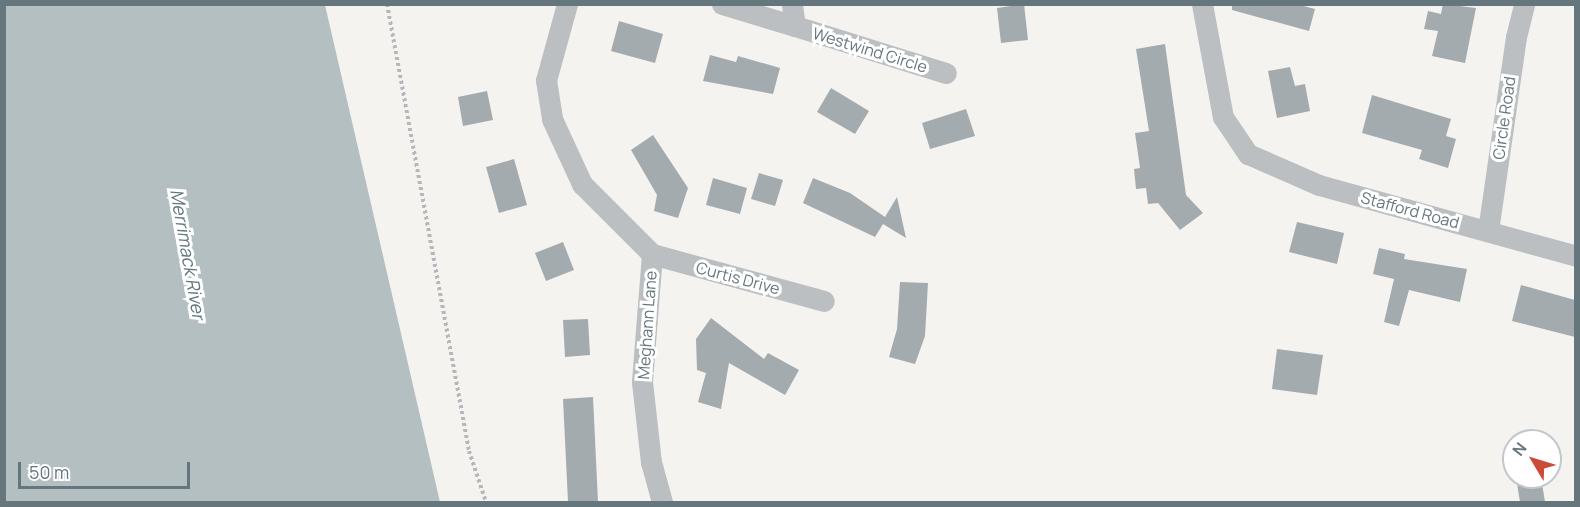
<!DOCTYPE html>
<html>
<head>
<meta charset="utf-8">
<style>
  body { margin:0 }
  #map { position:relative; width:1580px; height:507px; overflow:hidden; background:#f4f3f0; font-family:Manrope,sans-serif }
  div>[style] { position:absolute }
  .water>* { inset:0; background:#b3bfc1 }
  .building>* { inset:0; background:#a3abae }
  .path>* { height:4px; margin-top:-2px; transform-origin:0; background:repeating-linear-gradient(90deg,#b5b8ba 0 3px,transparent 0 6px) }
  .street>* { height:21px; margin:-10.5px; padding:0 10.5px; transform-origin:10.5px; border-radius:10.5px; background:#bbbfc1 }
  span { translate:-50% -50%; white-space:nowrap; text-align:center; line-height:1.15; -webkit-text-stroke:6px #fff; paint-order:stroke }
  .street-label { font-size:16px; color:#66767d }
  .water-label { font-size:18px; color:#62777b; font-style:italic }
  .frame { position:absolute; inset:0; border:6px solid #66767d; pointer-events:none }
  .north { position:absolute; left:1502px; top:429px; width:60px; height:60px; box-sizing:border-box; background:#fff; border:2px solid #c2c8cb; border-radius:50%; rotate:308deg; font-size:16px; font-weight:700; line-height:24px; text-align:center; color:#66767d }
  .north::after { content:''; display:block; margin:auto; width:21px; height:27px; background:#cc4a38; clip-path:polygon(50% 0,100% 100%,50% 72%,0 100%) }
  .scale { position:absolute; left:18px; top:462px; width:172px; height:27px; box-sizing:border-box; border:3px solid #66767d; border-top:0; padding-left:8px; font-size:18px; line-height:21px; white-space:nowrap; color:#66767d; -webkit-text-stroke:4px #fff; paint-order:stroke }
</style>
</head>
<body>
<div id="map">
  <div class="water">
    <div style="clip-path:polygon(4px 5px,325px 5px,440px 502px,5px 502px)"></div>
  </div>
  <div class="building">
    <div style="clip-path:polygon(1024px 4px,1028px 40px,1001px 43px,997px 8px)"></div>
    <div style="clip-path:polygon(1232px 4px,1296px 4px,1315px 9px,1309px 31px,1232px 10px)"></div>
    <div style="clip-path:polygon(1443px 4px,1476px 8px,1465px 63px,1432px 56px,1438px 31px,1424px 29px,1428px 11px,1441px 14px)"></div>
    <div style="clip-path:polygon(619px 21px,663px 34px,655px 63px,611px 51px)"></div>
    <div style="clip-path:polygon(1165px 44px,1186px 195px,1203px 213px,1180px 230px,1158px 203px,1148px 204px,1146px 188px,1136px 189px,1134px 169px,1140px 168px,1135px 133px,1149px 131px,1136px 49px)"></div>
    <div style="clip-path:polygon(710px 55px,736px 62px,738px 56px,780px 68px,773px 94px,703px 81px)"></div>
    <div style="clip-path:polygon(1290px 67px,1295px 86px,1305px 84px,1310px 111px,1277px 118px,1268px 71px)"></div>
    <div style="clip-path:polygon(831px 88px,869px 111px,855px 134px,817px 112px)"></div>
    <div style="clip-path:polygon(487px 91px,493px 120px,463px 126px,458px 97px)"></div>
    <div style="clip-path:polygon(1372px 95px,1451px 119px,1446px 136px,1456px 139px,1448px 168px,1419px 159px,1422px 150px,1362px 133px)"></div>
    <div style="clip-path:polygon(966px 109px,975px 136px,930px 149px,922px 123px)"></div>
    <div style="clip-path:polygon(653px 135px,688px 188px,678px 218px,654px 211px,657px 195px,631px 150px)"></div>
    <div style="clip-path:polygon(514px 159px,527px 205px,499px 213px,486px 167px)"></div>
    <div style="clip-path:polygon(759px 173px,783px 180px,775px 206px,751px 199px)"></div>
    <div style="clip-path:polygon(713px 178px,747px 188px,740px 214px,706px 205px)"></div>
    <div style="clip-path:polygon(813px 178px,850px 193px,885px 217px,897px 197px,906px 238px,883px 224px,875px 237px,803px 203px)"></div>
    <div style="clip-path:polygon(1297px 222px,1344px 233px,1337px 264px,1289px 252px)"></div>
    <div style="clip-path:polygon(563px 242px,574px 270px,546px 281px,535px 253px)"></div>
    <div style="clip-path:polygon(1379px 248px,1405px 254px,1404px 259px,1467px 269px,1460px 302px,1409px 290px,1399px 326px,1384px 322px,1394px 279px,1373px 274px)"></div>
    <div style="clip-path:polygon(900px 282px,928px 283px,925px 336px,915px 364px,889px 357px,897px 329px)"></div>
    <div style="clip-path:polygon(1521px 285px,1575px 300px,1575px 337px,1512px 321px)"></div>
    <div style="clip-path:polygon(711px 318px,764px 359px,768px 353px,799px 370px,785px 395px,729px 363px,721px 409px,698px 402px,706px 373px,697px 370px,696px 339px)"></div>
    <div style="clip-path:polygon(588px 319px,590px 355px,565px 357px,563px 320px)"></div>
    <div style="clip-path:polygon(1277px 349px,1323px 355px,1317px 395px,1272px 389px)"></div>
    <div style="clip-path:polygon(593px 397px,598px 502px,568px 502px,563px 399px)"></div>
    <div style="clip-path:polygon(1516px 477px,1541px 477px,1545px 502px,1520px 502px)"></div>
  </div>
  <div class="path">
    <div style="left:387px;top:4px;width:454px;rotate:79.6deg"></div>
    <div style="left:469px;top:451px;width:54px;rotate:71.6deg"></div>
  </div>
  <div class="street">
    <div style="left:567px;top:4px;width:79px;rotate:105.4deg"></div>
    <div style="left:546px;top:80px;width:39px;rotate:81deg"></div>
    <div style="left:552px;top:119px;width:72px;rotate:65.2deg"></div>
    <div style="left:582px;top:184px;width:99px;rotate:45deg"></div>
    <div style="left:652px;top:254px;width:128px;rotate:94.5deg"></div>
    <div style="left:642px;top:382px;width:81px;rotate:83.6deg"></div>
    <div style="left:651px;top:462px;width:41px;rotate:74.6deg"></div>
    <div style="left:722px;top:4px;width:76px;rotate:16.8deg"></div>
    <div style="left:795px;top:26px;width:22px;rotate:-98deg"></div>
    <div style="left:1202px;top:4px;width:115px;rotate:79.5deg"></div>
    <div style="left:1223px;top:117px;width:45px;rotate:56deg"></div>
    <div style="left:1248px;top:154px;width:77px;rotate:23.6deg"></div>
    <div style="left:1319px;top:185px;width:267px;rotate:15.4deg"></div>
    <div style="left:795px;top:26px;width:158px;rotate:17.3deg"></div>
    <div style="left:1488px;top:231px;width:196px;rotate:-81.8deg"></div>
    <div style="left:1516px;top:37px;width:34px;rotate:-76deg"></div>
    <div style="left:652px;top:254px;width:178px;rotate:15.3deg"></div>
  </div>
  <div class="street-label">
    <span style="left:870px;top:50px;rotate:17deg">Westwind Circle</span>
    <span style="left:1504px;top:118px;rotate:-82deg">Circle Road</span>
    <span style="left:1410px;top:210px;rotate:15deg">Stafford Road</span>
    <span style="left:738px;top:278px;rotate:15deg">Curtis Drive</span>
    <span style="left:647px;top:325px;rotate:-86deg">Meghann Lane</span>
  </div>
  <div class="water-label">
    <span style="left:188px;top:254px;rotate:80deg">Merrimack River</span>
  </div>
  <div class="frame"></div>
  <div class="north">N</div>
  <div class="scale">50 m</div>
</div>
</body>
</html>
